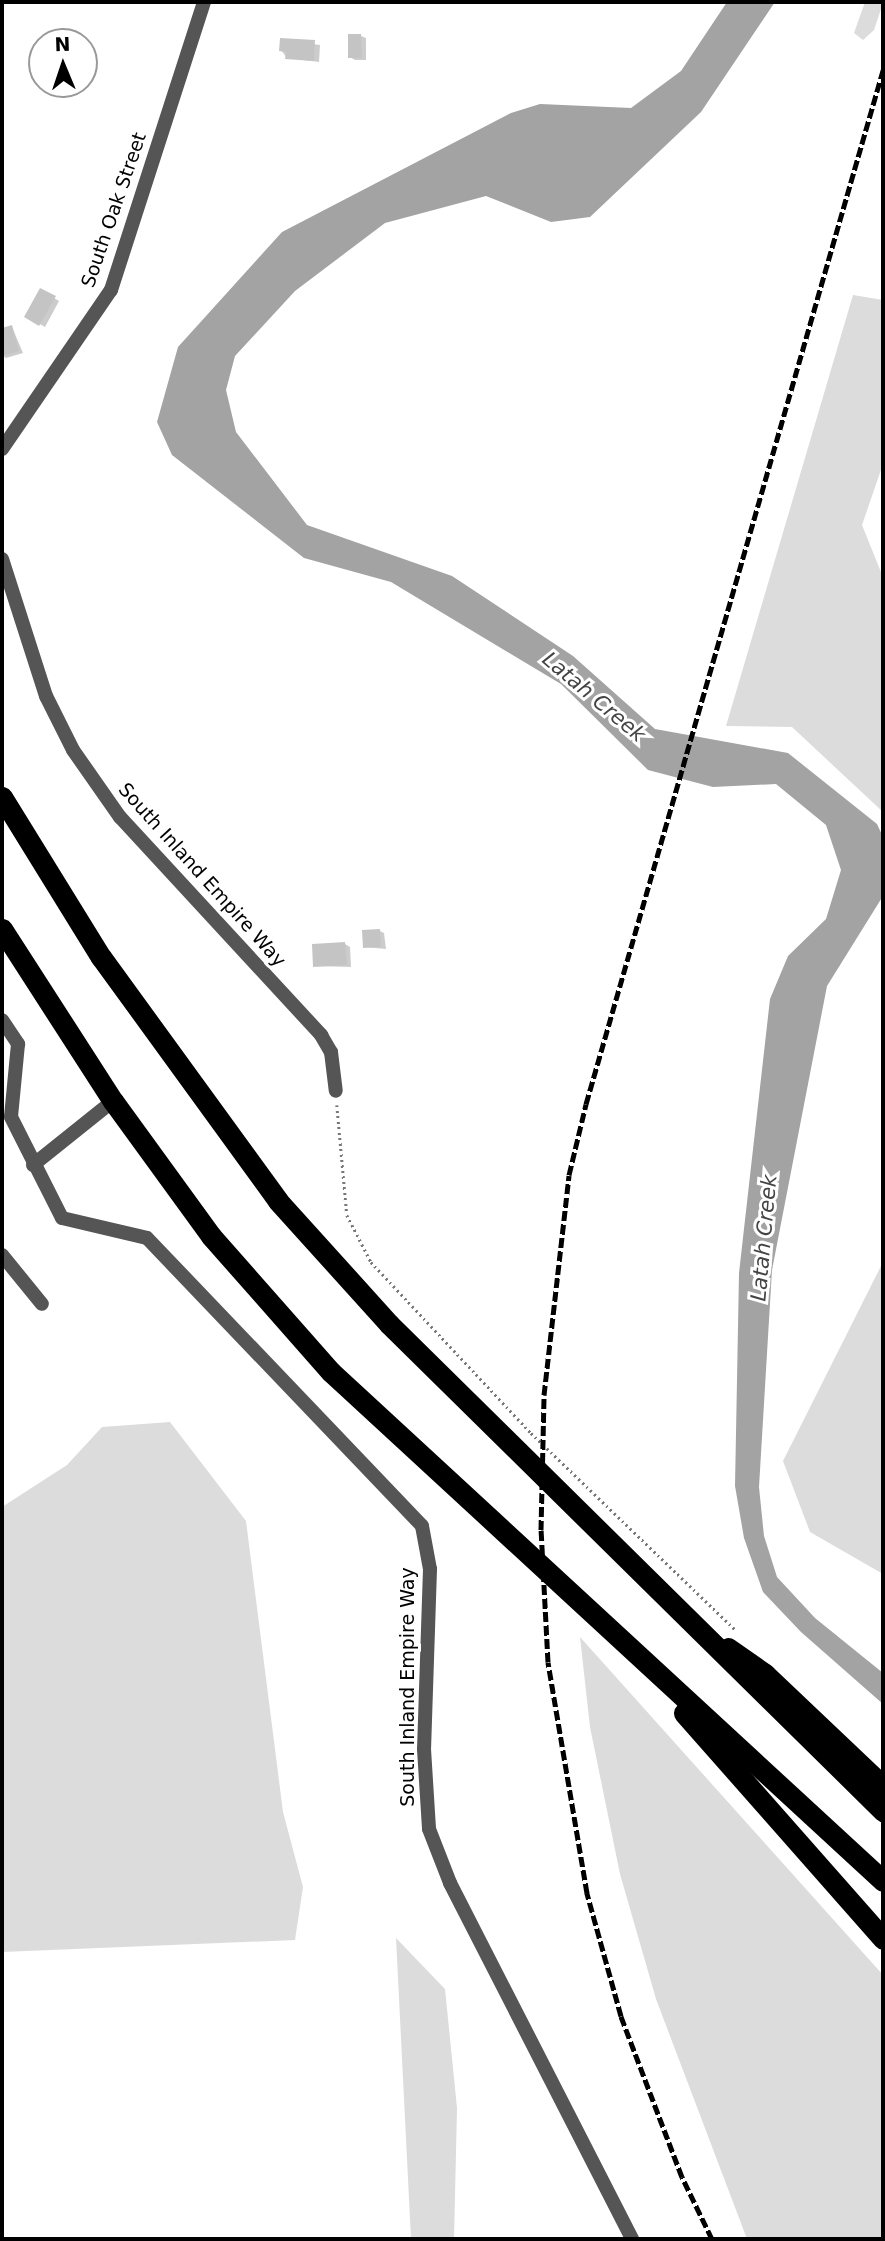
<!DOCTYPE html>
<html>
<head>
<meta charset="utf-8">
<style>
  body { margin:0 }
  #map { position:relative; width:885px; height:2241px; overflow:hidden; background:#fff; font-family:"DejaVu Sans",sans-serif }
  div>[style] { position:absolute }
  .green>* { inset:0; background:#dcdcdc }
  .water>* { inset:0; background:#a3a3a3 }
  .shadow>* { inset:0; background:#0003 }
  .building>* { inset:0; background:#c4c4c4 }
  .path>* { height:2.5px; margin-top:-1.25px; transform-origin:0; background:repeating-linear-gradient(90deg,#777 0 2px,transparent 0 5.5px) }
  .street>* { height:14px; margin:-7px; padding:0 7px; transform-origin:7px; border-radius:7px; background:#555 }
  .highway>* { height:21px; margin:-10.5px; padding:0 10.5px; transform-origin:10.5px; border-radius:10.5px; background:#000 }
  .rail>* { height:5px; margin-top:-2.5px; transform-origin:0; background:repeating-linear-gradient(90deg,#000 0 10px,transparent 0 13.5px) }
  span { translate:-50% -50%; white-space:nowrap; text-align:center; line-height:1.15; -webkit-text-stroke:6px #fff; paint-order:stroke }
  .street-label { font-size:19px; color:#000 }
  .water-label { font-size:21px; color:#444; font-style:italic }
  .frame { position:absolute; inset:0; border:4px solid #000; pointer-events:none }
  .north { position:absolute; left:28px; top:28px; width:70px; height:70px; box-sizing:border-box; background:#fff; border:2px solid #999; border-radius:50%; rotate:358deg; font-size:19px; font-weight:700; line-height:28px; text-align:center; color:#000 }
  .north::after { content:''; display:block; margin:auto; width:24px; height:32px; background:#000; clip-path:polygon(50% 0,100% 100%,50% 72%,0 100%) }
</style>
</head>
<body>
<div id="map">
  <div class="green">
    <div style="clip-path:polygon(865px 2px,883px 3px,874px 30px,863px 40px,854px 33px)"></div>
    <div style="clip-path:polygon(853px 295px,883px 300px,883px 464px,862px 525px,883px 577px,883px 812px,792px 727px,726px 726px)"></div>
    <div style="clip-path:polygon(883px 1262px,883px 1574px,810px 1532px,783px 1461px)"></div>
    <div style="clip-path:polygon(170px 1422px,246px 1521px,283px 1812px,303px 1887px,295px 1940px,2px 1952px,2px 1507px,67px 1465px,102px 1427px)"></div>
    <div style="clip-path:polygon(580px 1637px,883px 1975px,883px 2239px,747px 2239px,656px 1999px,620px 1874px,590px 1727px)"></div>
    <div style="clip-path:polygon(396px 1938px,445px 1989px,457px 2108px,454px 2239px,411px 2239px)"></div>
  </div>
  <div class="water">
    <div style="clip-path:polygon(727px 2px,775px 2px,701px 112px,590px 217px,551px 222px,486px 196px,385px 223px,295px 291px,235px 356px,226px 390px,236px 432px,307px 525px,452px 576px,573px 656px,655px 729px,788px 753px,877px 824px,883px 837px,883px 896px,827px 986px,772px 1270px,759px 1487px,764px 1536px,777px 1577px,815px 1618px,883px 1673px,883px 1704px,801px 1632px,763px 1592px,744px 1538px,735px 1486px,739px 1273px,770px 999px,788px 956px,826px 919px,841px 870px,826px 825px,776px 784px,713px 787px,648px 770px,561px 684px,391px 582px,304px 558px,172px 455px,157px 422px,178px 347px,282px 232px,511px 113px,540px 104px,631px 108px,681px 71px)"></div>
  </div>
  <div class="shadow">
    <div style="clip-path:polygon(361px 36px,366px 38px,366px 60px,355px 60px,350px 57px)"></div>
    <div style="clip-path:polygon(282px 40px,320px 45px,319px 62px,287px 58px,281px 50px)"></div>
    <div style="clip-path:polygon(41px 290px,59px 301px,45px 327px,26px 316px)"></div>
    <div style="clip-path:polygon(12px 327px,23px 353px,6px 358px,2px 355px,2px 330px)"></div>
    <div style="clip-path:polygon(380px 931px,384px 933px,386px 949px,364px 947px)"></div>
    <div style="clip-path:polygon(345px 944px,350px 947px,351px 967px,315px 966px)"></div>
  </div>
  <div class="building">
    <div style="clip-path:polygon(348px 34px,361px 34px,362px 58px,348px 58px)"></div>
    <div style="clip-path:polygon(280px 38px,315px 40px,314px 61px,285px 59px,286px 52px,279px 51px)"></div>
    <div style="clip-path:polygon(40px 288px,56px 296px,39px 326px,24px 317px)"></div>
    <div style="clip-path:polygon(12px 325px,19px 351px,2px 356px,2px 328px)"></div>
    <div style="clip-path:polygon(380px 929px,381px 947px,363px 948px,362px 930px)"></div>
    <div style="clip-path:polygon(345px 942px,347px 965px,313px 967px,312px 944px)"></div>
  </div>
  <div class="path">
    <div style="left:337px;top:1105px;width:110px;rotate:84.8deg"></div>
    <div style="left:347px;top:1215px;width:53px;rotate:62.9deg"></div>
    <div style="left:371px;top:1262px;width:234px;rotate:46.9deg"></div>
    <div style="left:531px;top:1433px;width:284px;rotate:43.9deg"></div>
  </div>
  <div class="street">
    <div style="left:2px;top:449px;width:193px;rotate:-55.6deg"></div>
    <div style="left:111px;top:290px;width:303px;rotate:-72.1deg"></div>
    <div style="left:2px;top:559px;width:144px;rotate:72.2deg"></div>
    <div style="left:46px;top:696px;width:60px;rotate:63.4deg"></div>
    <div style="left:73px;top:750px;width:82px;rotate:55deg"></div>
    <div style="left:120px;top:817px;width:297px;rotate:47.3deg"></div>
    <div style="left:321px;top:1035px;width:20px;rotate:60deg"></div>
    <div style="left:331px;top:1052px;width:39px;rotate:83deg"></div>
    <div style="left:2px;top:1020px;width:29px;rotate:56deg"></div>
    <div style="left:18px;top:1044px;width:73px;rotate:95.5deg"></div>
    <div style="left:11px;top:1117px;width:113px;rotate:63.2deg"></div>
    <div style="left:62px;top:1218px;width:87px;rotate:13.2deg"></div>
    <div style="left:147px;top:1238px;width:398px;rotate:46.3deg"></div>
    <div style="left:422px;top:1526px;width:44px;rotate:79.5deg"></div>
    <div style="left:430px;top:1569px;width:180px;rotate:91.9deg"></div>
    <div style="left:424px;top:1749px;width:80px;rotate:86.4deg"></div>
    <div style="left:429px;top:1829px;width:58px;rotate:68.7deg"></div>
    <div style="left:450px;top:1883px;width:400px;rotate:62.9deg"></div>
    <div style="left:33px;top:1165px;width:102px;rotate:-38.7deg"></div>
    <div style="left:2px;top:1255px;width:63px;rotate:50.8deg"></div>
  </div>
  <div class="highway">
    <div style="left:2px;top:797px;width:188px;rotate:58.3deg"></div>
    <div style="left:101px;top:957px;width:301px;rotate:54deg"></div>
    <div style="left:278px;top:1201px;width:166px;rotate:47.9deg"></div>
    <div style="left:389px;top:1324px;width:694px;rotate:44.59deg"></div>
    <div style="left:2px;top:929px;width:205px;rotate:57.2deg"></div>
    <div style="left:113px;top:1101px;width:167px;rotate:54deg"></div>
    <div style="left:211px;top:1236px;width:181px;rotate:48.6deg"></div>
    <div style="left:331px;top:1372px;width:751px;rotate:42.68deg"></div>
    <div style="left:728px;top:1648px;width:45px;rotate:35.1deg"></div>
    <div style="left:765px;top:1674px;width:163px;rotate:43.5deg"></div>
    <div style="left:684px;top:1713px;width:301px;rotate:48.6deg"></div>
  </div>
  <div class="rail">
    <div style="left:712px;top:2239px;width:69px;rotate:-115.8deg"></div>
    <div style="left:682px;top:2177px;width:172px;rotate:-110.8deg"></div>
    <div style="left:621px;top:2016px;width:128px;rotate:-105.5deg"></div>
    <div style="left:587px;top:1893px;width:234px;rotate:-99.6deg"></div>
    <div style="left:548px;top:1662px;width:132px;rotate:-93deg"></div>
    <div style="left:541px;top:1530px;width:135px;rotate:-88.7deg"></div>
    <div style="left:544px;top:1395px;width:221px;rotate:-83.5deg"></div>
    <div style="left:569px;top:1175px;width:73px;rotate:-76.5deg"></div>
    <div style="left:586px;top:1104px;width:1076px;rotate:-73.97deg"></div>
  </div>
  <div class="street-label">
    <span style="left:114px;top:210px;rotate:-71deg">South Oak Street</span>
    <span style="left:202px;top:875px;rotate:48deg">South Inland Empire Way</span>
    <span style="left:408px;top:1687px;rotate:-90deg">South Inland Empire Way</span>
  </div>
  <div class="water-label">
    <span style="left:594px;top:697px;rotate:40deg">Latah Creek</span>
    <span style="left:764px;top:1238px;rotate:-85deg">Latah Creek</span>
  </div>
  <div class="frame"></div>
  <div class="north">N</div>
</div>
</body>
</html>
